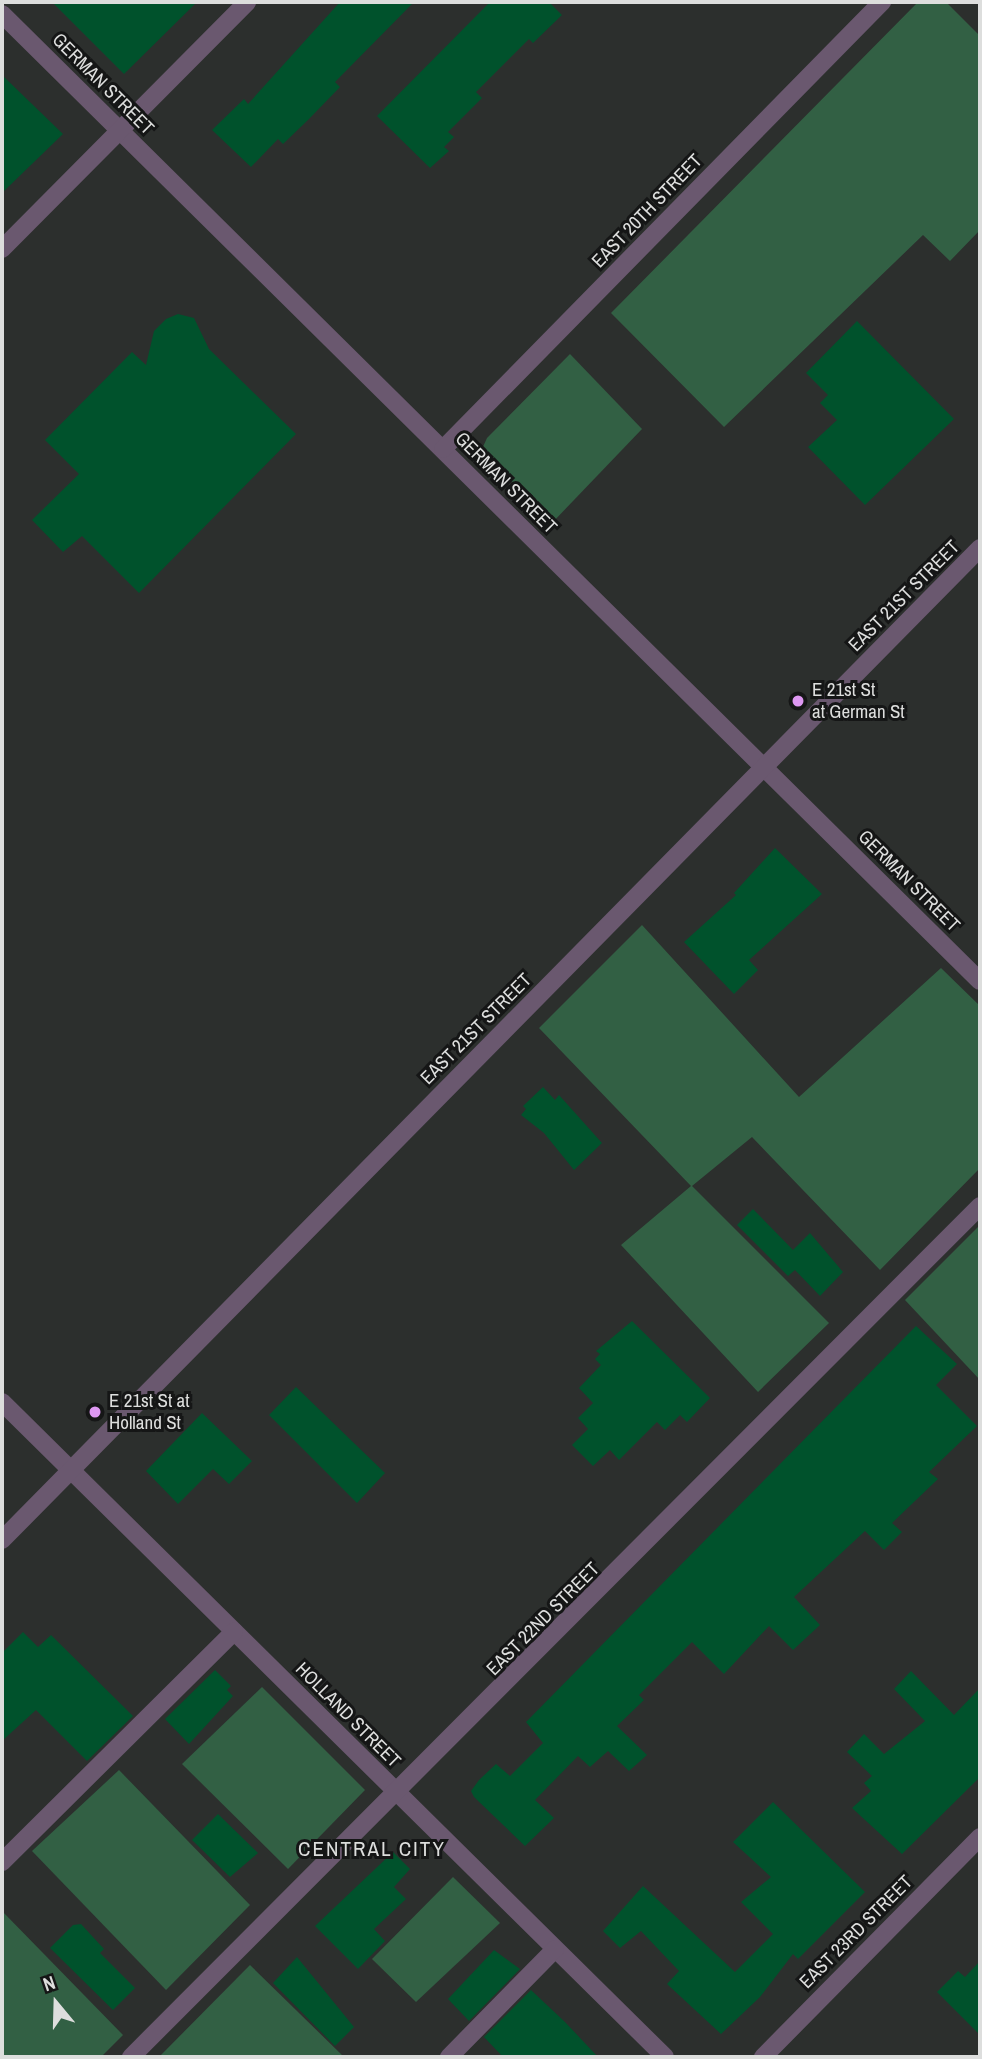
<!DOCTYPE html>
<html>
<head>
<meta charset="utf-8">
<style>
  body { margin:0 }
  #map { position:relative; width:982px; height:2059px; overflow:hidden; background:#2c2f2d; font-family:"Archivo Narrow",sans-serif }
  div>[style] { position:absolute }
  .green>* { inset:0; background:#326044 }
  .building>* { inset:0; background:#00522c }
  .minor>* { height:18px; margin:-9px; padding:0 9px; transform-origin:9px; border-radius:9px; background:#6a586f }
  .dots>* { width:19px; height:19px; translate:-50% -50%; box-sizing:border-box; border:4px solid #151616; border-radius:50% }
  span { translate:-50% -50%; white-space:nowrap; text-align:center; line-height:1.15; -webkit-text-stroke:6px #151616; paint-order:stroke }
  .street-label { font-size:19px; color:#dddedd }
  .poi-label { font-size:19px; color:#dddedd }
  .left { translate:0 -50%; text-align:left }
  .neighbourhood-label { font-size:21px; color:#dddedd; letter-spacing:2px }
  .frame { position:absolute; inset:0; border:4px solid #dddedd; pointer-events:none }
  .north { position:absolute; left:21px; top:1968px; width:70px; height:70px; -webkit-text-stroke:5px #151616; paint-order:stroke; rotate:341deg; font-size:19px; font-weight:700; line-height:28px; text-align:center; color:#dddedd }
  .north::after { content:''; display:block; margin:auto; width:24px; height:32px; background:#dddedd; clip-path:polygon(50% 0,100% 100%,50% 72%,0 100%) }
</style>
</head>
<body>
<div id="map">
  <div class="green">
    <div style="clip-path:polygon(918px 2px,946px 2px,980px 36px,980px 230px,950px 261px,923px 235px,724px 427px,611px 313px)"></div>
    <div style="clip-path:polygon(570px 354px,642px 429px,551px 524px,482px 449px,487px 438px)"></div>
    <div style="clip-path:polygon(642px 925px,799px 1097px,941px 968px,980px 1006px,980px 1168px,880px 1270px,752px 1137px,692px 1186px,829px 1323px,758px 1392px,621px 1245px,691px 1186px,539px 1028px)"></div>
    <div style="clip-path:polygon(980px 1225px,980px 1380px,905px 1300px)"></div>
    <div style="clip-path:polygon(262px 1687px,365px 1790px,288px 1869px,182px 1764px)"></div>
    <div style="clip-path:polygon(119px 1770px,250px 1905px,166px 1990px,32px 1851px)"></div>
    <div style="clip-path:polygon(453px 1877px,500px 1923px,416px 2002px,372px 1959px)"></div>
    <div style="clip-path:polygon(2px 1911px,123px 2035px,101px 2057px,2px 2057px)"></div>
    <div style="clip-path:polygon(250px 1965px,344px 2057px,159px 2057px)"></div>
  </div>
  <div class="building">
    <div style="clip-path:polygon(52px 2px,197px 2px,124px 74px)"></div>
    <div style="clip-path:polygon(340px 2px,414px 2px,335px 82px,340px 87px,308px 120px,283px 144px,278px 139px,251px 167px,212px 130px,244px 99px,248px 104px)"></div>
    <div style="clip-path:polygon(490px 2px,549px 2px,562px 15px,533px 43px,529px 39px,476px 92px,482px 98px,448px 132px,454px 137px,444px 147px,449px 151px,430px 168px,377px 116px)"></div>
    <div style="clip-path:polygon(2px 75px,63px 134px,2px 193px)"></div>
    <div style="clip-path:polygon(178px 314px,194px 318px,209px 349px,296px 434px,139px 593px,82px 536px,63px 552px,32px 520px,79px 474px,45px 440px,132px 352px,146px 365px,154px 331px,166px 319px)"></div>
    <div style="clip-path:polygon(857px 321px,954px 419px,865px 505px,808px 447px,837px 420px,820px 403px,828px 395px,806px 373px)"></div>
    <div style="clip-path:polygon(775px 848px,822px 894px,749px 960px,758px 970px,734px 994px,684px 942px,736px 895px,734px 893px)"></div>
    <div style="clip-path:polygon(543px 1087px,555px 1100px,559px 1095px,602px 1143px,574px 1170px,544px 1133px,521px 1115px,526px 1109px,523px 1106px)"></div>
    <div style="clip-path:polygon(753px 1209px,793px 1250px,810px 1233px,843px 1272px,820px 1296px,795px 1270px,788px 1276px,737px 1225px)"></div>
    <div style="clip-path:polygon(632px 1321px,710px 1398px,687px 1422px,680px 1415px,665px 1430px,657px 1422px,619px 1460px,610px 1450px,593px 1466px,572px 1445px,588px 1429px,578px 1418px,593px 1403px,579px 1388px,601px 1365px,595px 1359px,600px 1354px,596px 1351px)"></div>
    <div style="clip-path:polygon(916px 1326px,957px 1364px,936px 1385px,977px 1426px,929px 1472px,938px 1479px,892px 1523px,902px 1532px,884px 1550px,865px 1531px,794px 1597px,820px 1625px,793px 1650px,769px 1626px,724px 1674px,692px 1642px,639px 1695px,644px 1700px,617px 1726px,647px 1755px,629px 1771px,608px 1751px,590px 1767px,578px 1756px,535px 1800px,554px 1818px,525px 1846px,474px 1797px,471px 1791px,479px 1780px,496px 1764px,510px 1776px,543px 1743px,526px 1722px)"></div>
    <div style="clip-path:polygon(296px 1387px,385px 1473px,357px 1503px,269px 1415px)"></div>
    <div style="clip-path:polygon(202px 1413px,252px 1461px,229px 1484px,213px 1469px,178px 1504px,146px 1471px)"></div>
    <div style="clip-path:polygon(23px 1632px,38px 1647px,51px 1635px,133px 1716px,87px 1761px,36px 1710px,2px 1741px,2px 1653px)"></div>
    <div style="clip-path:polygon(215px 1670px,231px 1686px,227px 1690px,233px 1696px,189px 1744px,165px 1719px)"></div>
    <div style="clip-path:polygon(911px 1671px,954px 1715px,980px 1688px,980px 1777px,902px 1854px,852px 1808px,871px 1791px,864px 1783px,872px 1776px,847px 1752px,864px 1734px,884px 1754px,925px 1721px,894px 1689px)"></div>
    <div style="clip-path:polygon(773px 1802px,865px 1892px,798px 1959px,793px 1954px,760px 1997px,721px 2034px,667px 1984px,679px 1971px,641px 1931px,620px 1948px,603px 1931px,643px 1886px,735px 1972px,773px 1934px,741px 1902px,771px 1877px,733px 1842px)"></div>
    <div style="clip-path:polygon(218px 1814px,258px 1853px,230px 1877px,192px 1840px)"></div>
    <div style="clip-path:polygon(393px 1852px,410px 1869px,394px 1887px,406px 1899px,374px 1929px,385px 1941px,358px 1969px,315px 1926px)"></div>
    <div style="clip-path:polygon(81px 1924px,104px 1949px,100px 1953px,135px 1988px,113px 2010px,50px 1948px,73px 1925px)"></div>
    <div style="clip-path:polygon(494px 1950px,520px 1969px,469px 2021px,448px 1999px)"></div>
    <div style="clip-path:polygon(297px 1957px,354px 2027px,335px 2046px,273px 1983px)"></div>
    <div style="clip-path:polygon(980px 1961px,980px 2035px,937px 1992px,958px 1971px,965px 1977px)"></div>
    <div style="clip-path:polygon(531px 1990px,565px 2022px,598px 2057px,503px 2057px,484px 2037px)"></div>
  </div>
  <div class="minor">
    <div style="left:2px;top:14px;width:1375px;rotate:44.68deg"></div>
    <div style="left:2px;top:249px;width:348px;rotate:-45.2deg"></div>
    <div style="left:443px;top:449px;width:627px;rotate:-45.52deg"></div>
    <div style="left:2px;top:1402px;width:932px;rotate:44.65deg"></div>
    <div style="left:2px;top:1540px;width:1393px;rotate:-45.41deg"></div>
    <div style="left:2px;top:1862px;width:327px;rotate:-44.8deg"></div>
    <div style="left:131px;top:2057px;width:1202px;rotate:-45.07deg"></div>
    <div style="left:449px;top:2057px;width:151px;rotate:-45.5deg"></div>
    <div style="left:763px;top:2057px;width:309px;rotate:-45.4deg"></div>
  </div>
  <div class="dots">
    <div style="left:798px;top:701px;background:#de98f2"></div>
    <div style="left:95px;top:1412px;background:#de98f2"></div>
  </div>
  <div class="street-label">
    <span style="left:103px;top:84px;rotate:45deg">GERMAN STREET</span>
    <span style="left:647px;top:211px;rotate:-46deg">EAST 20TH STREET</span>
    <span style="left:506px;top:483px;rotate:45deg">GERMAN STREET</span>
    <span style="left:904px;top:596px;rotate:-45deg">EAST 21ST STREET</span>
    <span style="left:909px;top:881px;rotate:45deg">GERMAN STREET</span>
    <span style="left:476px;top:1029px;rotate:-45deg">EAST 21ST STREET</span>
    <span style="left:543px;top:1619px;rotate:-45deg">EAST 22ND STREET</span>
    <span style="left:348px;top:1715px;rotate:45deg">HOLLAND STREET</span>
    <span style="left:856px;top:1932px;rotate:-45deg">EAST 23RD STREET</span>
  </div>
  <div class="poi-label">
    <span class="left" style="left:812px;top:701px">E 21st St<br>at German St</span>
    <span class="left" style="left:109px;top:1412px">E 21st St at<br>Holland St</span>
  </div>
  <div class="neighbourhood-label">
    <span style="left:372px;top:1849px">CENTRAL CITY</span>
  </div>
  <div class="frame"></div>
  <div class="north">N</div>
</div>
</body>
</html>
